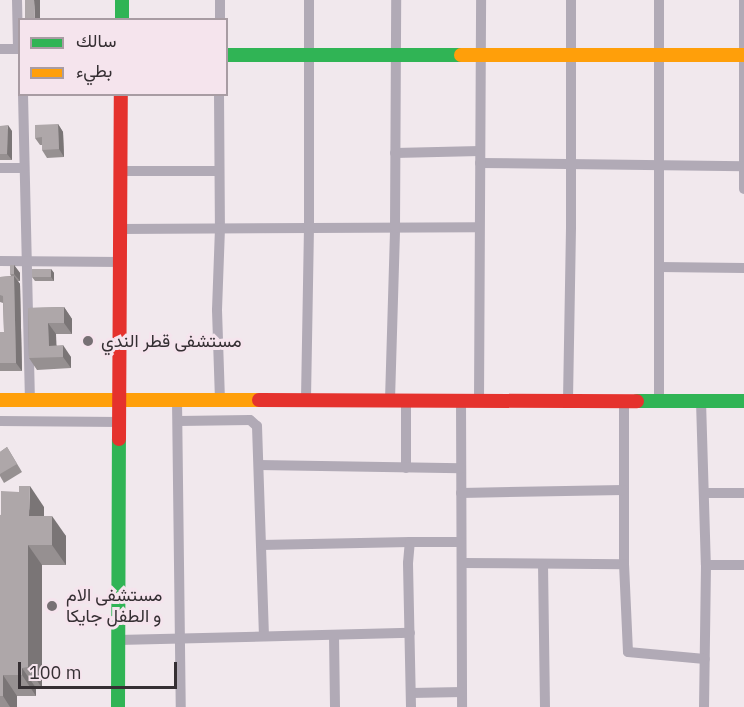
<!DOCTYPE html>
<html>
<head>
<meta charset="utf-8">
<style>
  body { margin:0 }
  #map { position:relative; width:744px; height:707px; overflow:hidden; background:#f1e8ed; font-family:"IBM Plex Sans",Vazirmatn,sans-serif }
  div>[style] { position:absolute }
  .street>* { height:10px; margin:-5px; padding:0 5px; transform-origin:5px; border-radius:5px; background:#b1aab6 }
  .fast>* { height:14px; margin:-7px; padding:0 7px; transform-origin:7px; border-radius:7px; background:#30b455 }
  .slow>* { height:14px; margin:-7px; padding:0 7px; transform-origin:7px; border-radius:7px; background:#ff9f0a }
  .jam>* { height:14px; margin:-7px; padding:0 7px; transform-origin:7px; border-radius:7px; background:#e5322d }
  .wall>* { inset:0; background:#969091 }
  .shaded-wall>* { inset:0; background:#7a7576 }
  .building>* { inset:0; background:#aea7a9 }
  .dots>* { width:16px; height:16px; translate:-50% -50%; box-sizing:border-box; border:3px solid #f5e4ed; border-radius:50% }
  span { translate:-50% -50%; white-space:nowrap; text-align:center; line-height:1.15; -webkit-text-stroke:6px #f5e4ed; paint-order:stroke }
  .poi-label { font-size:18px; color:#352f33 }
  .left { translate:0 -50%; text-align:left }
  .legend { position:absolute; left:18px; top:18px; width:210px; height:78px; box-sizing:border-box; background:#f5e4ed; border:2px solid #a89ca3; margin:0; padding:8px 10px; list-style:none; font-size:18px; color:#352f33 }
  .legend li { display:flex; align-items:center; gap:12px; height:30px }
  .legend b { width:30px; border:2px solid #a89ca3 }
  .scale { position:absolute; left:18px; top:662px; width:159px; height:27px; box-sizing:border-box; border:3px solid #352f33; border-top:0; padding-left:8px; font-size:18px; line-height:21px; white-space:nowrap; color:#352f33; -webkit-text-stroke:4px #f5e4ed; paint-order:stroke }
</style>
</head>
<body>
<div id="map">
  <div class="street">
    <div style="left:17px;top:0;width:49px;rotate:88.8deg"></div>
    <div style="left:744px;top:0;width:52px;rotate:90deg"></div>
    <div style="left:220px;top:20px;width:20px;rotate:-90deg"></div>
    <div style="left:0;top:49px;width:20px"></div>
    <div style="left:744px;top:61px;width:128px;rotate:90deg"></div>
    <div style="left:23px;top:94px;width:306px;rotate:88.7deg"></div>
    <div style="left:219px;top:94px;width:134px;rotate:89.6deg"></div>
    <div style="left:220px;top:228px;width:82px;rotate:92.1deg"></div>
    <div style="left:217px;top:310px;width:89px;rotate:88.1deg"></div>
    <div style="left:395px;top:153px;width:85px;rotate:-1.3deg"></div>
    <div style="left:480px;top:163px;width:264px;rotate:0.7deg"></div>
    <div style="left:0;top:168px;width:24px"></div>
    <div style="left:121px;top:171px;width:98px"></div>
    <div style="left:121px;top:229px;width:358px;rotate:-0.3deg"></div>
    <div style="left:0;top:261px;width:121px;rotate:0.5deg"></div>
    <div style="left:659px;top:267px;width:85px;rotate:0.7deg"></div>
    <div style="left:306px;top:399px;width:171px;rotate:-89deg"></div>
    <div style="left:309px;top:228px;width:228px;rotate:-90deg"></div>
    <div style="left:461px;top:399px;width:308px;rotate:89.8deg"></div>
    <div style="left:177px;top:400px;width:307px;rotate:89.3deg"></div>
    <div style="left:390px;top:400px;width:172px;rotate:-88.3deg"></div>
    <div style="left:395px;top:228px;width:228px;rotate:-89.7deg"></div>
    <div style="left:406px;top:400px;width:68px;rotate:90deg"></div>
    <div style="left:479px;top:400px;width:400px;rotate:-89.7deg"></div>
    <div style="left:568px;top:400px;width:173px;rotate:-89deg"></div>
    <div style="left:571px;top:227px;width:227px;rotate:-90deg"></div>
    <div style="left:624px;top:400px;width:164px;rotate:90deg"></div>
    <div style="left:659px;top:401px;width:401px;rotate:-90deg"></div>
    <div style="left:701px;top:401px;width:164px;rotate:88.3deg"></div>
    <div style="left:706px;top:565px;width:142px;rotate:90.8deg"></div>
    <div style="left:0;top:421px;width:120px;rotate:0.5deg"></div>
    <div style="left:179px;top:421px;width:71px;rotate:-0.8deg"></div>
    <div style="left:250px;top:420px;width:9px;rotate:41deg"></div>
    <div style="left:257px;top:426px;width:210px;rotate:88.1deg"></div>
    <div style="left:259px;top:465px;width:202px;rotate:0.9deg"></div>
    <div style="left:461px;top:493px;width:162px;rotate:-1.1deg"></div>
    <div style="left:704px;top:493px;width:40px"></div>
    <div style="left:261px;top:545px;width:149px;rotate:-1.2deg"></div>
    <div style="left:462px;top:563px;width:162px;rotate:0.4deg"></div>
    <div style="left:624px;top:564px;width:88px;rotate:87.4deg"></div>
    <div style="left:628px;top:652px;width:77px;rotate:5.2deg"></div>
    <div style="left:543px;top:564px;width:143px;rotate:89.2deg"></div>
    <div style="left:706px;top:565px;width:38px"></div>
    <div style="left:334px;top:635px;width:72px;rotate:89.2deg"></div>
    <div style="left:118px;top:640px;width:292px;rotate:-1.4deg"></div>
    <div style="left:411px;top:693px;width:51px;rotate:-1.1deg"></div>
    <div style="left:411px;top:707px;width:144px;rotate:-91.2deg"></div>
    <div style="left:408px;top:563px;width:21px;rotate:-85deg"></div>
    <div style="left:410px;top:542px;width:51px"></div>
  </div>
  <div class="fast">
    <div style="left:122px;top:0;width:20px;rotate:90deg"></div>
    <div style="left:226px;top:55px;width:235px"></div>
    <div style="left:637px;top:401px;width:107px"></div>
    <div style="left:118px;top:707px;width:268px;rotate:-89.8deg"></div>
  </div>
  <div class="slow">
    <div style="left:461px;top:55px;width:283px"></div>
    <div style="left:0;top:400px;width:259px"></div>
  </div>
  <div class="jam">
    <div style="left:259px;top:400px;width:378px;rotate:0.2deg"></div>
    <div style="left:119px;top:439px;width:345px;rotate:-89.7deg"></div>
  </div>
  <div class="wall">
    <div style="clip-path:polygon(58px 124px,63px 132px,64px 157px,47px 158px,42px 150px,42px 145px,40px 145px,35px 138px)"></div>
    <div style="clip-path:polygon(0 126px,12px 131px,12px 160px,0 160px)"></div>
    <div style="clip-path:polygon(14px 265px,20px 273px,20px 281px,18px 281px,20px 284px,22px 371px,0 371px,0 332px,4px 332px,3px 303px,0 302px,0 277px,11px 276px,10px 274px)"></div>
    <div style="clip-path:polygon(51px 269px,54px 273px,54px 281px,35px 281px,32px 277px)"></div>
    <div style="clip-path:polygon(64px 307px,72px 319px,72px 334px,56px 334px,56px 345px,71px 357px,71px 368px,37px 370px,29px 358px,28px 308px)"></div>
    <div style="clip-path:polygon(7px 447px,22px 472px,4px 483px,0 476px,0 452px)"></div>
    <div style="clip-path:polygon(44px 507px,44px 516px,66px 536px,66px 565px,42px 565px,42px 688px,36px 688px,36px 696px,17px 696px,17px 707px,0 707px,0 515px)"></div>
  </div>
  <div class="shaded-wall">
    <div style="clip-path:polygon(34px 0,40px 0,40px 20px,35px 20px)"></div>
    <div style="clip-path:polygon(58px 124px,63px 132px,64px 157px,59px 149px)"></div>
    <div style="clip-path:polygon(8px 125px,12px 131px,12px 160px,7px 154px)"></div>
    <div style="clip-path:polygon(14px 265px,20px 273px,20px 281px,14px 274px)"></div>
    <div style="clip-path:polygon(51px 269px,54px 273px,54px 281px,51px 277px)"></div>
    <div style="clip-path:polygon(14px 276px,20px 284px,22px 371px,16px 363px)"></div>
    <div style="clip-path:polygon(64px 307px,72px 319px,72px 334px,64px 323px)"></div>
    <div style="clip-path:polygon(48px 323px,56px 334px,57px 357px,49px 346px)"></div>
    <div style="clip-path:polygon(63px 345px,71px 357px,71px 368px,63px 357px)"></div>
    <div style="clip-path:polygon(30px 486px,44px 507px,44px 536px,29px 516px)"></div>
    <div style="clip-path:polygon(52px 516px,66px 536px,66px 565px,52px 545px)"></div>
    <div style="clip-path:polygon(28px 545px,42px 565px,42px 688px,28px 667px)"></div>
    <div style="clip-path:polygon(22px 668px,36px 688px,36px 696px,22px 675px)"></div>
    <div style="clip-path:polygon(3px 675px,17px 696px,17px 707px,10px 707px,3px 696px)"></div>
  </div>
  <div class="building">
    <div style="clip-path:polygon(25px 0,34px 0,35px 20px,25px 20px)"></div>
    <div style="clip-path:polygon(58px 124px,59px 149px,42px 150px,42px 137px,35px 138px,35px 125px)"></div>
    <div style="clip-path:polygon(8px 125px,7px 154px,0 154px,0 126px)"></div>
    <div style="clip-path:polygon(10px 265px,14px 265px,14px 274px,10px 274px)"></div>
    <div style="clip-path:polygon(32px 269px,51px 269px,51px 277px,32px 277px)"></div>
    <div style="clip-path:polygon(14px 276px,16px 363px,0 363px,0 332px,4px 332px,3px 296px,0 295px,0 277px)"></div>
    <div style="clip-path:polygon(64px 307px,64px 323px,48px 323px,49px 346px,63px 345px,63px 357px,29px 358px,28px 308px)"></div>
    <div style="clip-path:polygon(7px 447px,17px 464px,0 474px,0 452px)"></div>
    <div style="clip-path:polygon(19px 486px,30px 486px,29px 516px,52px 516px,52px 545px,28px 545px,28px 667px,22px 668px,22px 675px,3px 675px,3px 696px,0 696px,0 515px,1px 515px,1px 491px,19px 492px)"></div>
  </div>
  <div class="dots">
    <div style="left:88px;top:341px;background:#777074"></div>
    <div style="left:52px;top:606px;background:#777074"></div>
  </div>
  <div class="poi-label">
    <span class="left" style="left:101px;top:341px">مستشفى قطر الندي</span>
    <span class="left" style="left:66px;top:606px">مستشفى الام<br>و الطفل جايكا</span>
  </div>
  <ul class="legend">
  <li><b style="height:8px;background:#30b455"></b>سالك</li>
  <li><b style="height:8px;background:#ff9f0a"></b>بطيء</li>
  </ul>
  <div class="scale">100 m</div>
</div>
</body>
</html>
